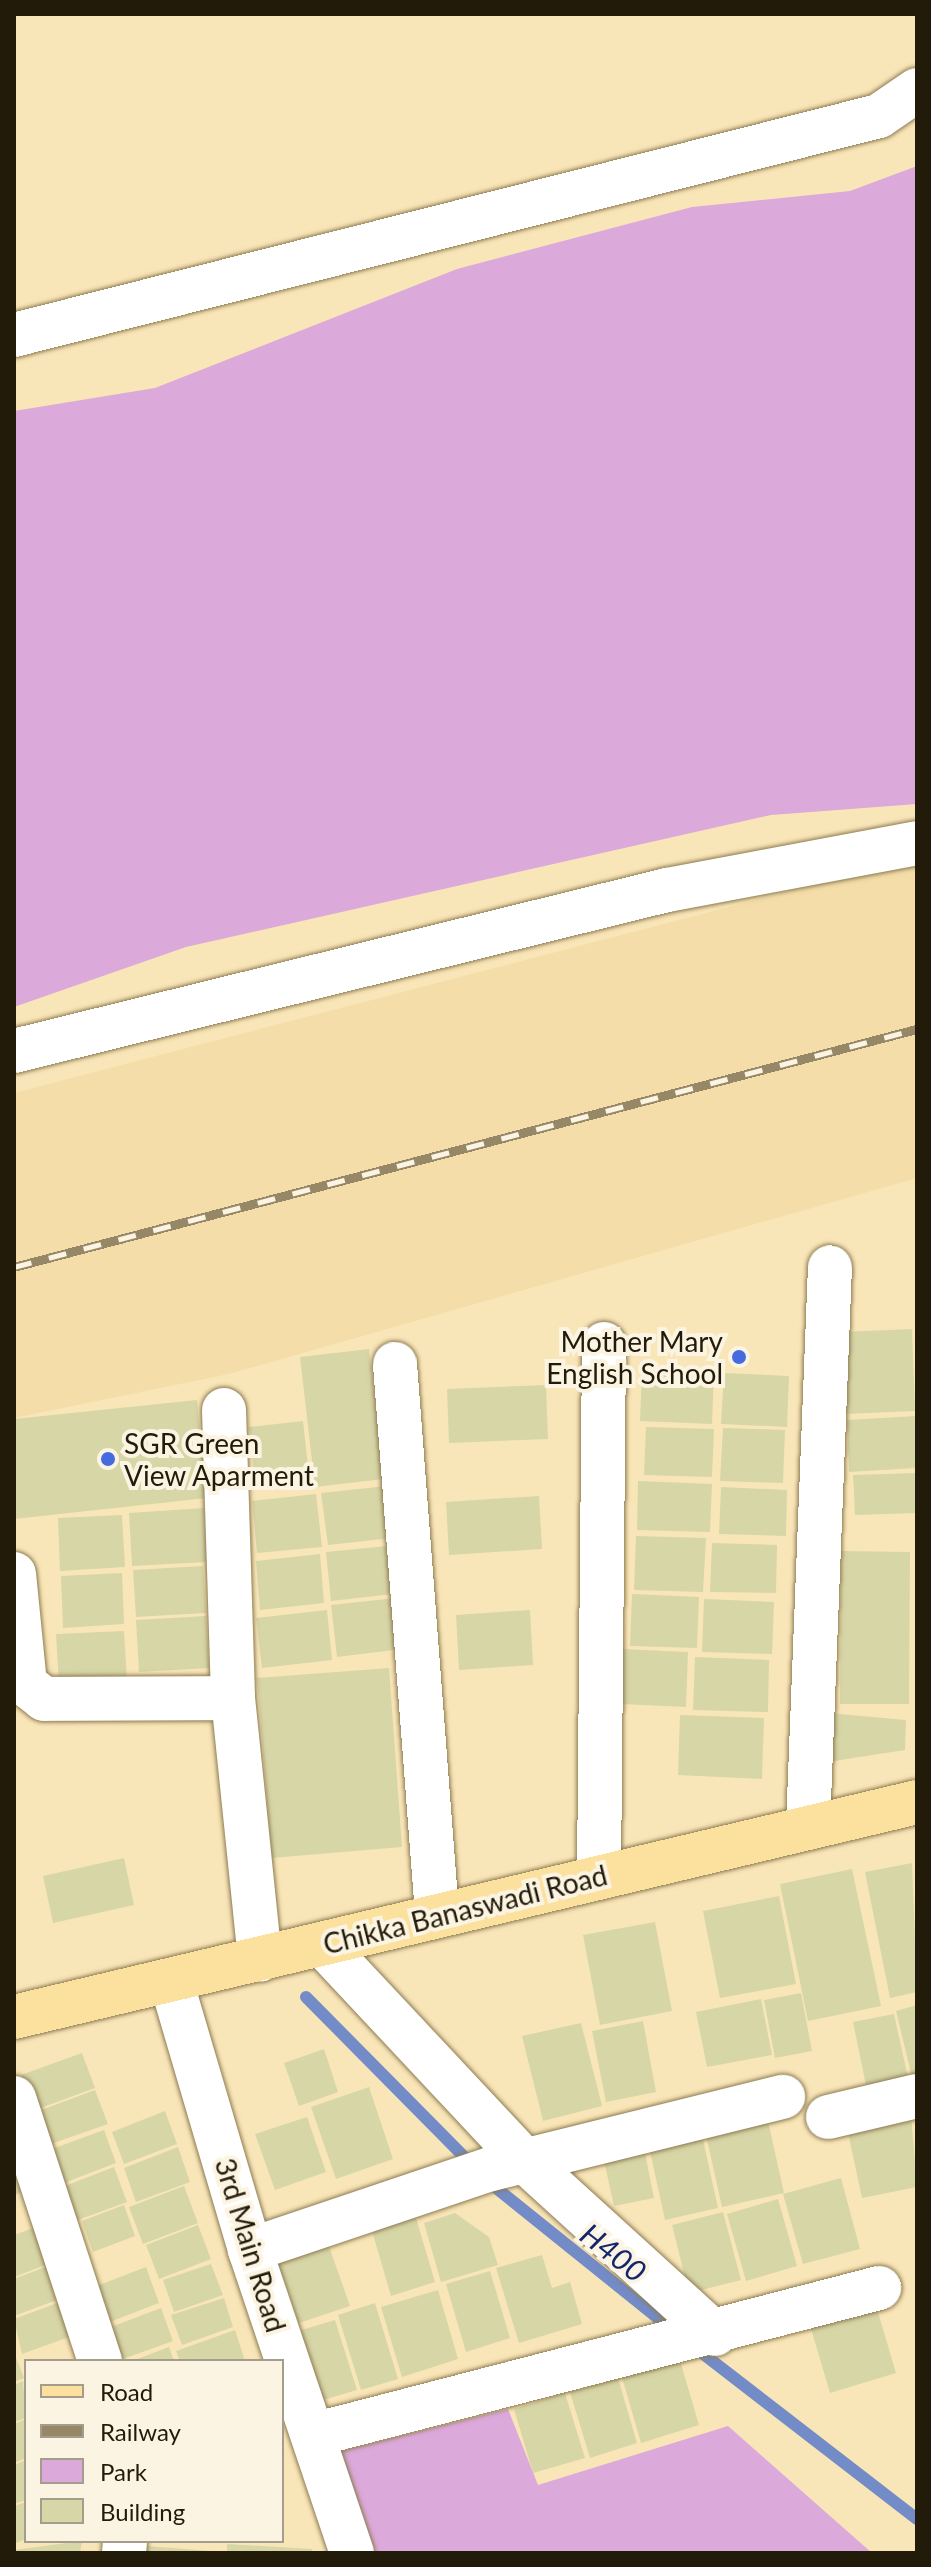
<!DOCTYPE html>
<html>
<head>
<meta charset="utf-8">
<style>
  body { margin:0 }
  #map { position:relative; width:931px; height:2567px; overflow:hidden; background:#f9e6b8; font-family:Lato,sans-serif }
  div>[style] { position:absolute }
  .built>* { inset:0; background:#f4dda8 }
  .green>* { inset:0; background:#dca9db }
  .stream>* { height:12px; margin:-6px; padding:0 6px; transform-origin:6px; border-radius:6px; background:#738bc6 }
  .building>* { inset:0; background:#d7d6a7 }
  .roads { filter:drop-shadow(0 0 2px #8d7b51) drop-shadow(0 0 2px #8d7b51) }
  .minor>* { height:44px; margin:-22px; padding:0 22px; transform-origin:22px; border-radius:22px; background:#fff }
  .major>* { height:44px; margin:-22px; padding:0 22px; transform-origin:22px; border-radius:22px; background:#fce09d }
  .rail>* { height:9px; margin-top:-4.5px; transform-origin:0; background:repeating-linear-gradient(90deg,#fcf4e2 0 18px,#968867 0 36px); box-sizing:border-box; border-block:2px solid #968867 }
  .dots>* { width:22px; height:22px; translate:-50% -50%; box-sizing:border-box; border:4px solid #fcf4e2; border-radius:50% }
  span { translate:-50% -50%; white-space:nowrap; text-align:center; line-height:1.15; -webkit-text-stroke:8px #fcf4e2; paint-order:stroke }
  .poi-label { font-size:28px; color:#221b09 }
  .right { translate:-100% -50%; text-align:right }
  .left { translate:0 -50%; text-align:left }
  .street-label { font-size:28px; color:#221b09 }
  .water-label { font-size:30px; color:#13266c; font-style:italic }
  .frame { position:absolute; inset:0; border:16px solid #221b09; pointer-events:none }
  .legend { position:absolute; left:24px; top:2359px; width:260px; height:184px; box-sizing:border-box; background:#fcf4e2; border:2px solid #a59d8b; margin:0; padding:10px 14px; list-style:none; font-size:24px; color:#221b09 }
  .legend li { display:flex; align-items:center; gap:16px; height:40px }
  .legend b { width:40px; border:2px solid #a59d8b }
</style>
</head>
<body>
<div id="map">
  <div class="built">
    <div style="clip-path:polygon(917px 858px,917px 1178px,229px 1374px,14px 1418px,14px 1093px)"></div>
  </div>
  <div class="green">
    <div style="clip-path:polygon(917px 166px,917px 804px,771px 815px,186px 947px,14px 1007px,14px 411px,155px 388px,457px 269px,692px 207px,850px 191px)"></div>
    <div style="clip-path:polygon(508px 2409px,538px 2485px,728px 2426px,872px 2553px,372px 2553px,337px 2452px)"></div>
  </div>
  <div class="stream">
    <div style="left:306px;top:1997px;width:236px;rotate:45.3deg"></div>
    <div style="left:485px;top:2179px;width:241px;rotate:38.8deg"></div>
    <div style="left:693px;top:2346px;width:283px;rotate:37.7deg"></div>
  </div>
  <div class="building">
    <div style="clip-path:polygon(912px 1329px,915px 1411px,845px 1414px,842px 1332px)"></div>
    <div style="clip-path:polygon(369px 1349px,384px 1479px,315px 1487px,300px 1357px)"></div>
    <div style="clip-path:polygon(642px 1369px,714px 1372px,712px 1424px,640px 1421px)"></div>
    <div style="clip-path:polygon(724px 1373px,789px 1376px,787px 1427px,721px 1424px)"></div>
    <div style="clip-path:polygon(546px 1385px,548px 1439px,449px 1443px,447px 1389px)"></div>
    <div style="clip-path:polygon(197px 1400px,207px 1498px,14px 1519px,14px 1419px)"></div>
    <div style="clip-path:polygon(916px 1416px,917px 1468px,849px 1472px,847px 1420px)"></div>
    <div style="clip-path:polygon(303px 1421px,308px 1466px,254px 1472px,249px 1427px)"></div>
    <div style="clip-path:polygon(646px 1427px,714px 1429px,712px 1477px,644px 1475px)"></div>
    <div style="clip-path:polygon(723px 1428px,785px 1430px,783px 1483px,720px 1481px)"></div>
    <div style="clip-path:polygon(917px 1473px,917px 1513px,855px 1515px,853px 1475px)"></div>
    <div style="clip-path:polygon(638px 1481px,712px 1484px,710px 1532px,637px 1530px)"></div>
    <div style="clip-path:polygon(387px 1486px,392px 1538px,328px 1545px,321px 1493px)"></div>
    <div style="clip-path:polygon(721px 1487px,787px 1490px,786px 1536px,719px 1534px)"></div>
    <div style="clip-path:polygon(316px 1494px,322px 1547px,257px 1553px,252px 1501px)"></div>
    <div style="clip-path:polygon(539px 1496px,542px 1549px,449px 1555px,446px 1502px)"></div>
    <div style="clip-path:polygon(204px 1508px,207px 1562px,132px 1566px,129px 1513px)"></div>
    <div style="clip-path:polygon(122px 1515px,125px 1567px,60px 1571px,58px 1518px)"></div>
    <div style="clip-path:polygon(636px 1536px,706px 1538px,703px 1592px,634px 1590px)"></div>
    <div style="clip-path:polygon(712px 1543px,777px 1545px,776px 1593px,710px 1592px)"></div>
    <div style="clip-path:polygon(397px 1545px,402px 1593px,331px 1601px,326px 1552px)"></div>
    <div style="clip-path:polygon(841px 1551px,910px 1552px,909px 1704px,840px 1704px)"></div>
    <div style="clip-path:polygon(320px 1554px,324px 1603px,260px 1610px,256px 1561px)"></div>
    <div style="clip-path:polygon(203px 1566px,206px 1613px,136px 1617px,133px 1570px)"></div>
    <div style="clip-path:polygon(122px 1573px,124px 1624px,63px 1628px,61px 1576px)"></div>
    <div style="clip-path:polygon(632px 1594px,699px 1597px,697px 1648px,630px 1646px)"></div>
    <div style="clip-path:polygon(396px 1598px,402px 1649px,337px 1657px,331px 1605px)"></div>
    <div style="clip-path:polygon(704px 1599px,774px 1602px,772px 1654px,702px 1652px)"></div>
    <div style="clip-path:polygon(327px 1610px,332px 1660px,262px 1668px,256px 1618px)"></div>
    <div style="clip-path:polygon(530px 1610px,533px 1665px,459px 1670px,456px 1615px)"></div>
    <div style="clip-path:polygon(206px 1616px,209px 1668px,139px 1672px,136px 1620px)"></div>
    <div style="clip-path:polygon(124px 1631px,127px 1681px,59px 1684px,56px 1634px)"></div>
    <div style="clip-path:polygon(623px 1649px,688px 1652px,686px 1707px,621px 1704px)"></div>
    <div style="clip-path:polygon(695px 1657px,769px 1660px,768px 1712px,693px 1710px)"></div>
    <div style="clip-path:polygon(389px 1668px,402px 1847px,272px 1858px,257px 1678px)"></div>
    <div style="clip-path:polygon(829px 1713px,906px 1720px,905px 1750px,821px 1763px)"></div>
    <div style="clip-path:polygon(680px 1715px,764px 1718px,762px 1779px,678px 1775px)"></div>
    <div style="clip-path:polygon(124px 1858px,134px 1905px,53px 1923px,43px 1876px)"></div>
    <div style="clip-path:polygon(912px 1863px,917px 1992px,890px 1998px,865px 1872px)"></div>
    <div style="clip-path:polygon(852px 1869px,881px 2006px,808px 2021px,780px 1884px)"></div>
    <div style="clip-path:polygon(779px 1896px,796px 1984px,720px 1998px,703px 1911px)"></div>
    <div style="clip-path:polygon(655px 1922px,672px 2011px,600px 2025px,583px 1935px)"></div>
    <div style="clip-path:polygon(801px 1993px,812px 2051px,775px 2058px,764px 2000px)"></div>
    <div style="clip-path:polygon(761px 1999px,772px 2055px,707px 2067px,696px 2012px)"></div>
    <div style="clip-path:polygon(917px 2005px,917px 2076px,912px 2077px,896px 2011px)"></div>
    <div style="clip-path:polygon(894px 2014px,910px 2087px,868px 2095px,853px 2022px)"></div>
    <div style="clip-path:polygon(643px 2021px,656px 2092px,606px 2102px,592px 2031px)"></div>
    <div style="clip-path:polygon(581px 2023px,602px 2106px,543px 2121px,522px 2036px)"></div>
    <div style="clip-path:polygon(324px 2049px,338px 2092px,299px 2106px,284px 2063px)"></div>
    <div style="clip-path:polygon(82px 2053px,95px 2088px,35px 2110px,21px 2075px)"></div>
    <div style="clip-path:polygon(369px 2087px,393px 2159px,336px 2179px,311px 2107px)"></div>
    <div style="clip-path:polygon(95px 2090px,108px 2124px,48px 2145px,36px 2112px)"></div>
    <div style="clip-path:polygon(165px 2111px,177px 2144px,124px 2164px,112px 2132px)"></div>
    <div style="clip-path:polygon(911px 2115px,917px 2187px,862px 2198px,847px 2128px)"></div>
    <div style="clip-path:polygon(307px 2117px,326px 2172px,275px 2190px,255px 2134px)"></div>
    <div style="clip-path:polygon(768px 2121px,784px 2193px,722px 2207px,706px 2135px)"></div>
    <div style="clip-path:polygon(104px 2130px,116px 2163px,64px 2183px,52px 2149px)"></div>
    <div style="clip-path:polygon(702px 2135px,718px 2208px,665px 2220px,649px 2147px)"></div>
    <div style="clip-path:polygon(178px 2147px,190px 2182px,136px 2202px,124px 2168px)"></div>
    <div style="clip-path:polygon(645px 2153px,654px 2198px,614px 2206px,604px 2161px)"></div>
    <div style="clip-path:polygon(14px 2158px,30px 2189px,14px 2195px)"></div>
    <div style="clip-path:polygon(114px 2167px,127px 2202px,78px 2220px,65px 2186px)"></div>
    <div style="clip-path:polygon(841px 2178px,860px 2249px,803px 2264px,783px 2194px)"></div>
    <div style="clip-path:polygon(184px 2186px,198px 2223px,143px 2244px,129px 2207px)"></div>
    <div style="clip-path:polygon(778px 2199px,797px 2266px,746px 2281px,727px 2214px)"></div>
    <div style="clip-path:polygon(124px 2205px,135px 2236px,93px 2252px,82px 2221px)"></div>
    <div style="clip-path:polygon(723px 2212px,741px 2280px,689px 2293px,672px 2225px)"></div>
    <div style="clip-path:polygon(455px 2213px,489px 2237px,498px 2265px,441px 2282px,424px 2223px)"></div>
    <div style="clip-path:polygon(416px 2218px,435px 2282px,391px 2296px,372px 2231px)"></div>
    <div style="clip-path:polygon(198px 2225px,211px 2259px,159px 2279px,146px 2245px)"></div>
    <div style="clip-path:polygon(39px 2226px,53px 2262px,14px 2277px,14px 2235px)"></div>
    <div style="clip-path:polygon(325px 2235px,350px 2306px,299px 2323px,274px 2252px)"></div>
    <div style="clip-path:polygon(542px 2255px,552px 2288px,570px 2282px,582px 2324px,519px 2343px,496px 2268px)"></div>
    <div style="clip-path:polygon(53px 2264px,65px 2297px,14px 2316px,14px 2279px)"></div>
    <div style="clip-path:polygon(211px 2264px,223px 2295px,174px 2312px,163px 2280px)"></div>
    <div style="clip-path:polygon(146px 2267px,159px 2303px,107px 2323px,94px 2287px)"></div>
    <div style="clip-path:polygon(490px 2271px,510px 2338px,466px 2352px,446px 2284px)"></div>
    <div style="clip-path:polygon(438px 2290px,458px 2359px,402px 2377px,381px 2307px)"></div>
    <div style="clip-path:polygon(224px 2298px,233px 2327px,182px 2345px,171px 2315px)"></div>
    <div style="clip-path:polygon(60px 2302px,72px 2336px,22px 2354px,14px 2319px)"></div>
    <div style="clip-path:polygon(875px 2302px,896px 2373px,830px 2393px,809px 2322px)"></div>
    <div style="clip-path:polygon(375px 2303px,398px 2379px,361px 2390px,338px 2315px)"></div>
    <div style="clip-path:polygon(161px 2308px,173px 2341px,123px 2359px,111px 2327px)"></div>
    <div style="clip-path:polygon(335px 2320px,357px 2390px,316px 2402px,295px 2332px)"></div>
    <div style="clip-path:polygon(235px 2330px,245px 2361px,180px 2361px,176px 2351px)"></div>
    <div style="clip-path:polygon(169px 2347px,174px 2361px,132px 2361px)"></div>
    <div style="clip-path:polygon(14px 2352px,24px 2378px,14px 2382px)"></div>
    <div style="clip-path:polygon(679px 2357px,699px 2425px,641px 2443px,621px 2374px)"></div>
    <div style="clip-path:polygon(618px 2378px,637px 2443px,590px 2458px,570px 2392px)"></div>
    <div style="clip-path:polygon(23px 2381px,26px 2418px,14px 2422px,14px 2385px)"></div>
    <div style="clip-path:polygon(565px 2393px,585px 2458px,533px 2473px,514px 2409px)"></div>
    <div style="clip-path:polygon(26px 2419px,26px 2458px,14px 2463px,14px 2424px)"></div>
    <div style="clip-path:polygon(26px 2460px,26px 2500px,14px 2504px,14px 2465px)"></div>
    <div style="clip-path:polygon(26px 2502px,26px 2539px,14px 2544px,14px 2506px)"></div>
    <div style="clip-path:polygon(82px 2541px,80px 2553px,14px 2553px,14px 2550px)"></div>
    <div style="clip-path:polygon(227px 2544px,312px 2549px,312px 2553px,227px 2553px)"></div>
    <div style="clip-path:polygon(147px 2546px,211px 2551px,211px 2553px,146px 2553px)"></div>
  </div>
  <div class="roads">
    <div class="minor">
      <div style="left:14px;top:335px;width:892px;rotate:-14.21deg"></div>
      <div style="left:879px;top:116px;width:46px;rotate:-34.4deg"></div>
      <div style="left:14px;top:1051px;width:673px;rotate:-13.85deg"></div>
      <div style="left:667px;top:890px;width:254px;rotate:-10.6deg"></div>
      <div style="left:395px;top:1364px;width:552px;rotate:85.63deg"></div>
      <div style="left:224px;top:1410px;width:288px;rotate:88.2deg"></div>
      <div style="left:233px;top:1698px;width:263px;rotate:84.1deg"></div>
      <div style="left:14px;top:1574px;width:111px;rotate:84.3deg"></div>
      <div style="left:25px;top:1684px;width:24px;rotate:38deg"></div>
      <div style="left:44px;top:1699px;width:189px;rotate:-0.3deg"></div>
      <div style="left:808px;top:1826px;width:559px;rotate:-87.75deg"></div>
      <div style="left:599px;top:1875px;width:531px;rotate:-89.46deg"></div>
      <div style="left:323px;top:1945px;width:296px;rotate:46.9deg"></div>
      <div style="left:525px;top:2161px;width:257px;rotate:42.3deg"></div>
      <div style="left:171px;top:1981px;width:280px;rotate:73.6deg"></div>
      <div style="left:250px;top:2250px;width:320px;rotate:71.4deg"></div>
      <div style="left:14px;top:2098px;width:277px;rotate:71.9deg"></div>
      <div style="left:828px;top:2117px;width:91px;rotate:-13.3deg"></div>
      <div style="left:250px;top:2250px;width:254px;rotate:-18.6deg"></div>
      <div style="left:491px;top:2169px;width:301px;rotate:-13.9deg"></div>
      <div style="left:313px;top:2435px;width:585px;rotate:-14.56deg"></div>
      <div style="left:124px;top:2553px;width:12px;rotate:-85deg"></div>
    </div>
    <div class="major">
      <div style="left:14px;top:2017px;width:928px;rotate:-13.39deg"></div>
    </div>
  </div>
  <div class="rail">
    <div style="left:14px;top:1267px;width:934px;rotate:-14.77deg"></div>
  </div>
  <div class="dots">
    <div style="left:739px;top:1357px;background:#466bde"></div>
    <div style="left:108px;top:1459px;background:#466bde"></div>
  </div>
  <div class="poi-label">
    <span class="right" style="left:723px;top:1357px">Mother Mary<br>English School</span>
    <span class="left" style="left:124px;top:1459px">SGR Green<br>View Aparment</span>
  </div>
  <div class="street-label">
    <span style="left:465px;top:1909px;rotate:-14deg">Chikka Banaswadi Road</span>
    <span style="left:251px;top:2245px;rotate:73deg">3rd Main Road</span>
  </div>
  <div class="water-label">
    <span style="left:614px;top:2252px;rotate:38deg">H400</span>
  </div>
  <div class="frame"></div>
  <ul class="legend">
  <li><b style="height:10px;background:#fce09d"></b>Road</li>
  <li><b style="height:10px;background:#968867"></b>Railway</li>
  <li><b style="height:22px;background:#dca9db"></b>Park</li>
  <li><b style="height:22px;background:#d7d6a7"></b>Building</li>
  </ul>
</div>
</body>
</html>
